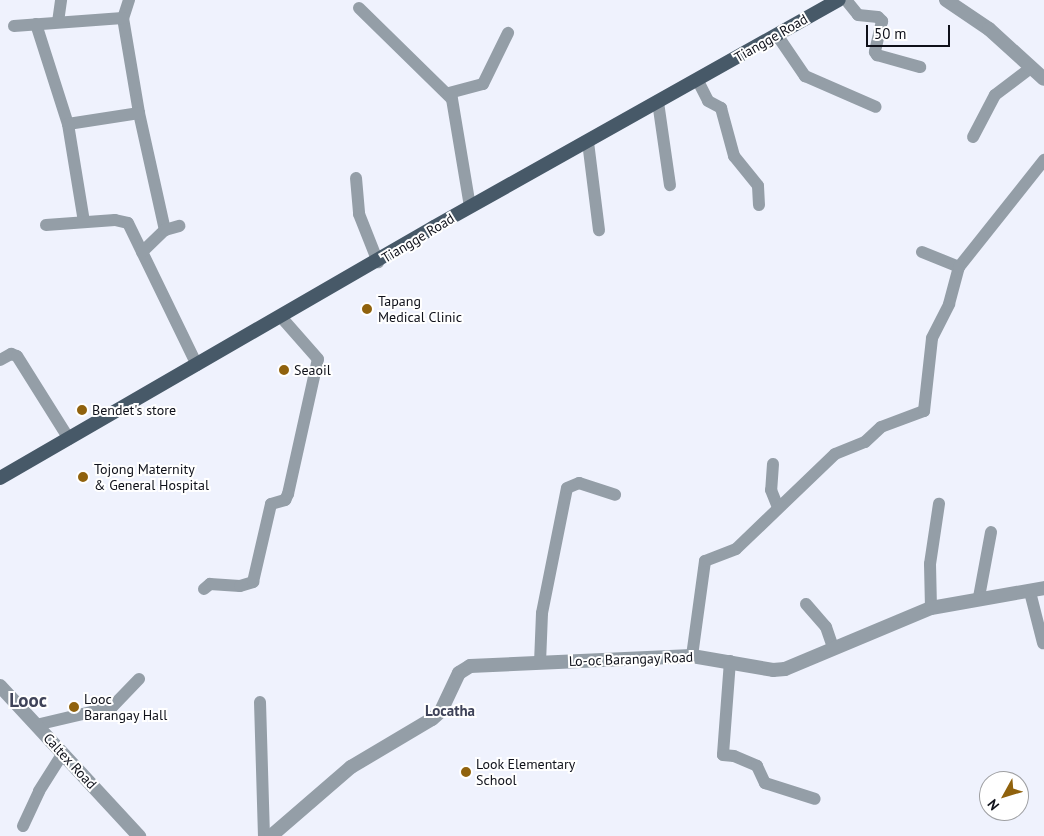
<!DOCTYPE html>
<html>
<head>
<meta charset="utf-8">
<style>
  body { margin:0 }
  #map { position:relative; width:1044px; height:836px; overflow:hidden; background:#eff2fd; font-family:"PT Sans",sans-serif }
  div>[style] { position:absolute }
  .minor>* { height:12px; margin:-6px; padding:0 6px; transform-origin:6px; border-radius:6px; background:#949ea7 }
  .tertiary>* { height:14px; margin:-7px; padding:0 7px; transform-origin:7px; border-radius:7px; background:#949ea7 }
  .primary>* { height:14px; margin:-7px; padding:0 7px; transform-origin:7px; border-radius:7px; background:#475968 }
  .dots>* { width:14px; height:14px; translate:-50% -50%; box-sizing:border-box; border:2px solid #fff; border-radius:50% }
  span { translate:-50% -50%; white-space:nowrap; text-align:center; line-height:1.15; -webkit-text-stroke:4px #fff; paint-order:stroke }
  .street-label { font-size:14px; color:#0f111a }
  .poi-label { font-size:14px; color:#0f111a }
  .left { translate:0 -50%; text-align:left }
  .neighbourhood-label { font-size:15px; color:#3f4359; font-weight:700 }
  .district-label { font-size:19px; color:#3f4359; font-weight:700 }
  .north { position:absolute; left:979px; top:771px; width:50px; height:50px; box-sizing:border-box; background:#fff; border:1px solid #9fa0a3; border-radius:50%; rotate:231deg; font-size:14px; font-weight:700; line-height:20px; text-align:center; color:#0f111a }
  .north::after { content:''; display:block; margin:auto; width:18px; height:22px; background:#90620d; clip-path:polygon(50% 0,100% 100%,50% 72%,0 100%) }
  .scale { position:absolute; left:866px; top:25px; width:84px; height:22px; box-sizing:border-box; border:2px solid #0f111a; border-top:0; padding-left:6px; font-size:15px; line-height:18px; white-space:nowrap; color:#0f111a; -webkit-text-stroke:4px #fff; paint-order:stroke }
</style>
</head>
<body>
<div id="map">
  <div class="minor">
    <div style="left:129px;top:0;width:19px;rotate:108deg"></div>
    <div style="left:123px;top:18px;width:96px;rotate:80.4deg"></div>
    <div style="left:139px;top:113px;width:120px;rotate:77.5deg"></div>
    <div style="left:846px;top:0;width:19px;rotate:51deg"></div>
    <div style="left:858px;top:15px;width:20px;rotate:6deg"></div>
    <div style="left:878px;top:17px;width:6px;rotate:45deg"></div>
    <div style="left:882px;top:21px;width:32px;rotate:103deg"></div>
    <div style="left:875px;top:52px;width:4px;rotate:56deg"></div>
    <div style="left:877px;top:55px;width:45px;rotate:15.6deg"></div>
    <div style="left:359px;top:8px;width:130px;rotate:44.4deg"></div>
    <div style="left:452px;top:99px;width:109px;rotate:80.5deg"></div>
    <div style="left:58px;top:22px;width:22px;rotate:-82deg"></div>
    <div style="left:36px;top:24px;width:105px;rotate:72.3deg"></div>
    <div style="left:68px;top:124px;width:99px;rotate:80.7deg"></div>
    <div style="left:14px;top:26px;width:109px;rotate:-4.2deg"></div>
    <div style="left:777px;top:35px;width:50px;rotate:55.7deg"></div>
    <div style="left:805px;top:76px;width:77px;rotate:23.6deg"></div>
    <div style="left:698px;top:81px;width:22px;rotate:63deg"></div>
    <div style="left:708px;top:101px;width:15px;rotate:28deg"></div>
    <div style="left:721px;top:108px;width:50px;rotate:74.8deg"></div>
    <div style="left:734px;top:156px;width:38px;rotate:51deg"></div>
    <div style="left:758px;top:186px;width:19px;rotate:87deg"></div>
    <div style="left:449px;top:93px;width:35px;rotate:-15deg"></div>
    <div style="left:483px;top:84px;width:57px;rotate:-63.9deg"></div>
    <div style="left:658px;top:102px;width:84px;rotate:81.8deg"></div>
    <div style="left:68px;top:124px;width:72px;rotate:-8.8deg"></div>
    <div style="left:973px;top:137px;width:47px;rotate:-62.4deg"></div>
    <div style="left:995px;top:95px;width:46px;rotate:-37.1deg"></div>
    <div style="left:588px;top:142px;width:89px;rotate:82.9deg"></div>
    <div style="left:356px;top:178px;width:36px;rotate:85deg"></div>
    <div style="left:359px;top:214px;width:52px;rotate:68.4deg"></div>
    <div style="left:46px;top:225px;width:69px;rotate:-4.1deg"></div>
    <div style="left:115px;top:220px;width:13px;rotate:13deg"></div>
    <div style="left:128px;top:223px;width:158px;rotate:64.1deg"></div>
    <div style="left:142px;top:252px;width:32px;rotate:-44deg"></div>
    <div style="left:165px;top:230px;width:15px;rotate:-16deg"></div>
    <div style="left:922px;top:252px;width:40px;rotate:22deg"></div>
    <div style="left:0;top:360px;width:13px;rotate:-29deg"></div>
    <div style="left:11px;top:354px;width:6px;rotate:18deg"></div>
    <div style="left:17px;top:356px;width:98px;rotate:57.9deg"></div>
    <div style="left:773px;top:464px;width:26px;rotate:94deg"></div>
    <div style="left:771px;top:490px;width:18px;rotate:68deg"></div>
    <div style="left:204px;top:589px;width:8px;rotate:-40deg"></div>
    <div style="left:210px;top:584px;width:30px;rotate:4deg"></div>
    <div style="left:240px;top:586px;width:14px;rotate:-17deg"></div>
    <div style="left:253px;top:582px;width:80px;rotate:-77deg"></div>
    <div style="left:271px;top:504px;width:15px;rotate:-16deg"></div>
    <div style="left:285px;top:500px;width:7px;rotate:-63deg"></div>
    <div style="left:288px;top:494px;width:138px;rotate:-77.5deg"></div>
    <div style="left:318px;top:359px;width:55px;rotate:-131.3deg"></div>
    <div style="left:1030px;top:592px;width:53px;rotate:75.7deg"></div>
    <div style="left:979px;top:597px;width:66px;rotate:-79.5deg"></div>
    <div style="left:806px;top:604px;width:30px;rotate:49deg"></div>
    <div style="left:826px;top:627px;width:21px;rotate:71deg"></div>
    <div style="left:931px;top:608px;width:44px;rotate:-91.3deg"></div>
    <div style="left:930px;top:564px;width:61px;rotate:-81.5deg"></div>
    <div style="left:692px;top:656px;width:96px;rotate:-82.2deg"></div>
    <div style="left:705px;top:561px;width:33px;rotate:-21deg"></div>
    <div style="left:736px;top:549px;width:137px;rotate:-43.8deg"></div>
    <div style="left:835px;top:454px;width:32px;rotate:-22deg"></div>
    <div style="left:865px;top:442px;width:22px;rotate:-43deg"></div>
    <div style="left:881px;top:427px;width:46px;rotate:-20.4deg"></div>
    <div style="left:924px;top:411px;width:73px;rotate:-83.7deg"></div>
    <div style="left:932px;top:338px;width:38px;rotate:-63deg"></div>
    <div style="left:949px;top:304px;width:38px;rotate:-75deg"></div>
    <div style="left:959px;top:267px;width:137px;rotate:-51.5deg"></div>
    <div style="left:730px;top:661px;width:94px;rotate:94.3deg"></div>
    <div style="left:723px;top:755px;width:11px;rotate:5deg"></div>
    <div style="left:734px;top:756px;width:25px;rotate:23deg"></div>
    <div style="left:757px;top:766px;width:19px;rotate:65deg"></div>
    <div style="left:765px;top:783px;width:52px;rotate:17.7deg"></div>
    <div style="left:540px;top:663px;width:50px;rotate:-87.7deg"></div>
    <div style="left:542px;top:613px;width:127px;rotate:-78.7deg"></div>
    <div style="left:567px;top:488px;width:13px;rotate:-23deg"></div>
    <div style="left:579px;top:483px;width:38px;rotate:18deg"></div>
    <div style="left:260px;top:702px;width:134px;rotate:88.3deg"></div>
    <div style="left:36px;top:725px;width:78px;rotate:-13.3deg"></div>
    <div style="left:112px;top:707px;width:39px;rotate:-46deg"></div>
    <div style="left:23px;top:826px;width:38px;rotate:-65deg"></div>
    <div style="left:39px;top:791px;width:45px;rotate:-57.7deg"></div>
  </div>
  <div class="tertiary">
    <div style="left:946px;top:0;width:52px;rotate:34deg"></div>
    <div style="left:989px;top:29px;width:74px;rotate:42.3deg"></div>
    <div style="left:0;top:686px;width:205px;rotate:47.2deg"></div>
    <div style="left:271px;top:836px;width:106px;rotate:-40.8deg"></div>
    <div style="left:351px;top:767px;width:94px;rotate:-30.7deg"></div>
    <div style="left:432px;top:719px;width:12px;rotate:-42deg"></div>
    <div style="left:441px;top:711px;width:42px;rotate:-64.7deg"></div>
    <div style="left:459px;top:673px;width:13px;rotate:-32deg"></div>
    <div style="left:470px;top:666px;width:222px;rotate:-2.6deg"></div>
    <div style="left:692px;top:656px;width:82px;rotate:9.8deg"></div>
    <div style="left:773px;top:670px;width:12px;rotate:-5deg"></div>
    <div style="left:785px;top:669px;width:158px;rotate:-22.7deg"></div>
    <div style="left:931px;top:608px;width:115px;rotate:-10deg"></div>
  </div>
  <div class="primary">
    <div style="left:0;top:478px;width:501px;rotate:-30.04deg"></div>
    <div style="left:434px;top:227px;width:464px;rotate:-29.3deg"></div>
  </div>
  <div class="dots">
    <div style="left:367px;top:309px;background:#90620d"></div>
    <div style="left:284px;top:370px;background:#90620d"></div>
    <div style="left:82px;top:410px;background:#90620d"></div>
    <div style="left:83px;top:477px;background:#90620d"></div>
    <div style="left:74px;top:707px;background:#90620d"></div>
    <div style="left:466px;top:772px;background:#90620d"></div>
  </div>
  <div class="street-label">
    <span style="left:771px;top:38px;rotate:-30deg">Tiangge Road</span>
    <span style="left:418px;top:238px;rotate:-31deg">Tiangge Road</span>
    <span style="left:631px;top:659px;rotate:-2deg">Lo-oc Barangay Road</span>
    <span style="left:70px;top:761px;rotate:47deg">Caltex Road</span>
  </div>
  <div class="poi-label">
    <span class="left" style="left:378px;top:309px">Tapang<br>Medical Clinic</span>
    <span class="left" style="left:294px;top:370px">Seaoil</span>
    <span class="left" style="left:92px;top:410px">Bendet's store</span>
    <span class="left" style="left:94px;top:477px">Tojong Maternity<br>&amp; General Hospital</span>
    <span class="left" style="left:84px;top:707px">Looc<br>Barangay Hall</span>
    <span class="left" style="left:476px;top:772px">Look Elementary<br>School</span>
  </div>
  <div class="neighbourhood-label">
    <span style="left:450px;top:711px">Locatha</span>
  </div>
  <div class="district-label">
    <span style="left:28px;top:701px">Looc</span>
  </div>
  <div class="north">N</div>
  <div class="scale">50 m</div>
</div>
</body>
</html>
